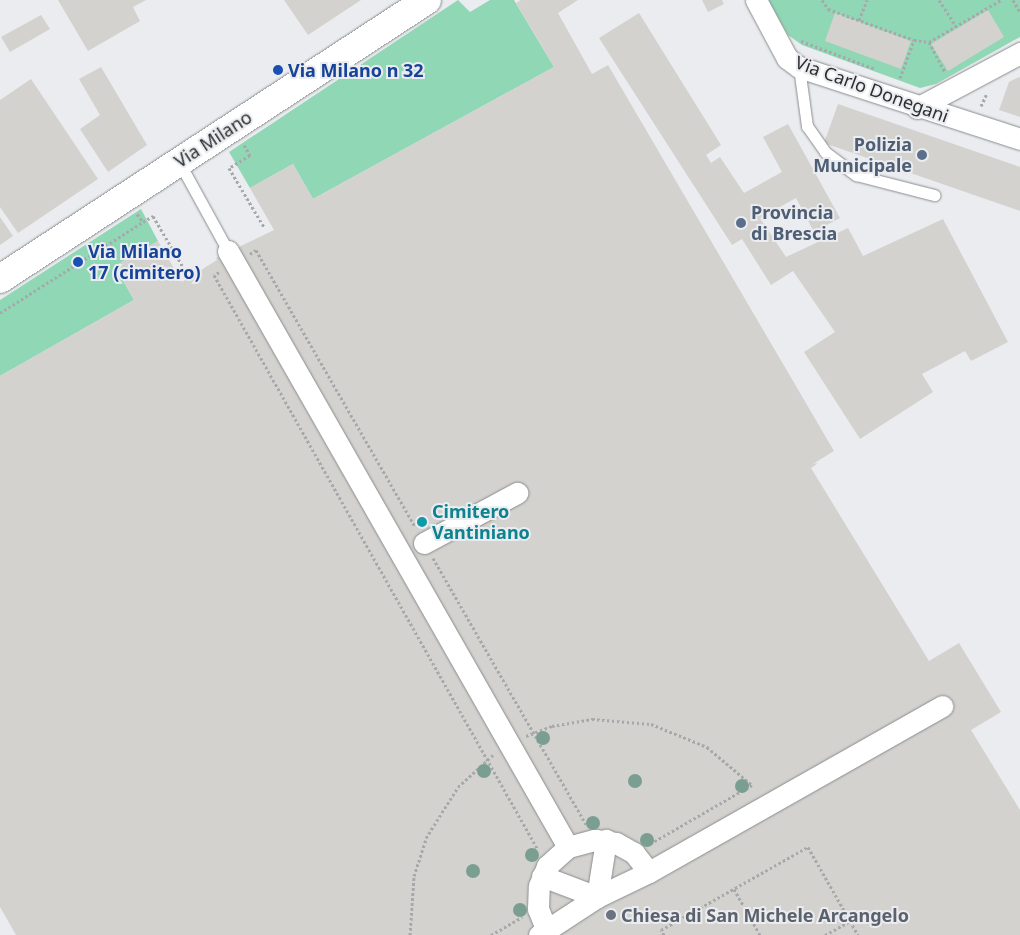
<!DOCTYPE html>
<html>
<head>
<meta charset="utf-8">
<style>
  body { margin:0 }
  #map { position:relative; width:1020px; height:935px; overflow:hidden; background:#eaecef; font-family:"Noto Sans",sans-serif }
  div>[style] { position:absolute }
  .green>* { inset:0; background:#90d7b5 }
  .building>* { inset:0; background:#d4d2cf }
  .path>* { height:3px; margin-top:-1.5px; transform-origin:0; background:repeating-linear-gradient(90deg,#a6a8aa 0 2.5px,transparent 0 5px) }
  .roads { filter:drop-shadow(0 0 1px #8a8c8f) drop-shadow(0 0 1px #8a8c8f) }
  .lane>* { height:11px; margin:-5.5px; padding:0 5.5px; transform-origin:5.5px; border-radius:5.5px; background:#fff }
  .street>* { height:21px; margin:-10.5px; padding:0 10.5px; transform-origin:10.5px; border-radius:10.5px; background:#fff }
  .secondary>* { height:28px; margin:-14px; padding:0 14px; transform-origin:14px; border-radius:14px; background:#fff }
  .trees>* { width:14px; height:14px; margin:-7px; border-radius:50%; background:#7a9f92 }
  .dots>* { width:14px; height:14px; translate:-50% -50%; box-sizing:border-box; border:2px solid #eaecef; border-radius:50% }
  span { translate:-50% -50%; white-space:nowrap; text-align:center; line-height:1.15; -webkit-text-stroke:4px #eaecef; paint-order:stroke }
  .transit-label { font-size:18px; color:#164399; font-weight:700 }
  .left { translate:0 -50%; text-align:left }
  .street-label { font-size:18px; color:#2c2d2e }
  .service-label { font-size:18px; color:#4e5e75; font-weight:700 }
  .right { translate:-100% -50%; text-align:right }
  .culture-label { font-size:18px; color:#0d838f; font-weight:700 }
  .worship-label { font-size:18px; color:#5b616d; font-weight:700 }
</style>
</head>
<body>
<div id="map">
  <div class="green">
    <div style="clip-path:polygon(458px 0,470px 12px,490px 0,514px 0,554px 67px,313px 199px,293px 164px,250px 188px,229px 152px)"></div>
    <div style="clip-path:polygon(768px 0,1020px 0,1020px 37px,936px 84px,920px 88px,802px 45px,788px 35px)"></div>
    <div style="clip-path:polygon(141px 209px,158px 241px,115px 266px,134px 300px,0 376px,0 300px)"></div>
  </div>
  <div class="building">
    <div style="clip-path:polygon(58px 0,146px 0,133px 7px,140px 21px,88px 51px)"></div>
    <div style="clip-path:polygon(284px 0,361px 0,308px 35px)"></div>
    <div style="clip-path:polygon(521px 0,578px 0,558px 13px,592px 74px,608px 65px,834px 451px,813px 464px,818px 463px,811px 468px,929px 661px,959px 643px,1001px 712px,971px 730px,1020px 810px,1020px 935px,16px 935px,0 907px,0 376px,134px 300px,115px 266px,158px 241px,182px 282px,217px 260px,216px 258px,274px 230px,250px 188px,293px 164px,313px 199px,554px 67px,516px 3px)"></div>
    <div style="clip-path:polygon(702px 0,722px 0,724px 4px,708px 12px)"></div>
    <div style="clip-path:polygon(988px 10px,1004px 37px,948px 71px,931px 44px)"></div>
    <div style="clip-path:polygon(639px 13px,721px 145px,706px 155px,711px 163px,720px 157px,744px 193px,782px 172px,763px 137px,788px 124px,840px 218px,814px 232px,796px 198px,760px 218px,786px 257px,848px 228px,863px 256px,943px 219px,1008px 342px,971px 361px,965px 351px,922px 374px,933px 392px,860px 439px,804px 352px,835px 332px,793px 271px,771px 285px,742px 239px,732px 245px,599px 38px)"></div>
    <div style="clip-path:polygon(835px 13px,911px 41px,901px 69px,825px 41px)"></div>
    <div style="clip-path:polygon(41px 15px,50px 29px,10px 52px,1px 37px)"></div>
    <div style="clip-path:polygon(101px 67px,147px 145px,108px 172px,80px 129px,100px 115px,79px 79px)"></div>
    <div style="clip-path:polygon(1019px 77px,1020px 78px,1020px 117px,999px 110px,1009px 82px)"></div>
    <div style="clip-path:polygon(31px 79px,98px 179px,18px 233px,0 207px,0 100px)"></div>
    <div style="clip-path:polygon(838px 104px,1020px 167px,1020px 211px,824px 143px)"></div>
    <div style="clip-path:polygon(0 217px,13px 236px,0 245px)"></div>
  </div>
  <div class="path">
    <div style="left:822px;top:0;width:11px;rotate:56deg"></div>
    <div style="left:828px;top:9px;width:91px;rotate:19.8deg"></div>
    <div style="left:914px;top:40px;width:15px;rotate:8deg"></div>
    <div style="left:929px;top:42px;width:83px;rotate:-30.3deg"></div>
    <div style="left:939px;top:0;width:31px;rotate:57deg"></div>
    <div style="left:1013px;top:0;width:14px;rotate:60deg"></div>
    <div style="left:859px;top:20px;width:22px;rotate:-68deg"></div>
    <div style="left:801px;top:41px;width:79px;rotate:20.7deg"></div>
    <div style="left:929px;top:42px;width:34px;rotate:62deg"></div>
    <div style="left:900px;top:78px;width:40px;rotate:-69.8deg"></div>
    <div style="left:981px;top:106px;width:14px;rotate:-65deg"></div>
    <div style="left:244px;top:145px;width:12px;rotate:59deg"></div>
    <div style="left:250px;top:155px;width:25px;rotate:148deg"></div>
    <div style="left:229px;top:168px;width:69px;rotate:59.3deg"></div>
    <div style="left:137px;top:214px;width:10px;rotate:53deg"></div>
    <div style="left:143px;top:222px;width:12px;rotate:-31deg"></div>
    <div style="left:153px;top:216px;width:65px;rotate:59.5deg"></div>
    <div style="left:250px;top:254px;width:7px;rotate:-34deg"></div>
    <div style="left:256px;top:250px;width:319px;rotate:60.1deg"></div>
    <div style="left:219px;top:272px;width:6px;rotate:149deg"></div>
    <div style="left:214px;top:275px;width:658px;rotate:60.59deg"></div>
    <div style="left:0;top:313px;width:169px;rotate:-32.5deg"></div>
    <div style="left:433px;top:558px;width:307px;rotate:60.1deg"></div>
    <div style="left:526px;top:736px;width:28px;rotate:-21deg"></div>
    <div style="left:552px;top:726px;width:41px;rotate:-9.9deg"></div>
    <div style="left:592px;top:719px;width:59px;rotate:4.8deg"></div>
    <div style="left:651px;top:724px;width:61px;rotate:22.3deg"></div>
    <div style="left:707px;top:747px;width:59px;rotate:40.2deg"></div>
    <div style="left:752px;top:785px;width:118px;rotate:150deg"></div>
    <div style="left:734px;top:889px;width:53px;rotate:60.5deg"></div>
    <div style="left:410px;top:935px;width:59px;rotate:-86.1deg"></div>
    <div style="left:414px;top:876px;width:40px;rotate:-72deg"></div>
    <div style="left:426px;top:838px;width:60px;rotate:-57.9deg"></div>
    <div style="left:458px;top:787px;width:49px;rotate:-42.5deg"></div>
    <div style="left:491px;top:935px;width:36px;rotate:-30deg"></div>
    <div style="left:664px;top:935px;width:6px;rotate:-121deg"></div>
    <div style="left:661px;top:930px;width:169px;rotate:-29.5deg"></div>
    <div style="left:808px;top:847px;width:101px;rotate:60.4deg"></div>
    <div style="left:825px;top:935px;width:29px;rotate:-29deg"></div>
  </div>
  <div class="roads">
    <div class="lane">
      <div style="left:799px;top:67px;width:60px;rotate:82.3deg"></div>
      <div style="left:807px;top:126px;width:32px;rotate:55deg"></div>
      <div style="left:825px;top:152px;width:39px;rotate:37deg"></div>
      <div style="left:856px;top:175px;width:81px;rotate:14.4deg"></div>
      <div style="left:179px;top:162px;width:102px;rotate:61.2deg"></div>
    </div>
    <div class="street">
      <div style="left:756px;top:0;width:66px;rotate:61.9deg"></div>
      <div style="left:787px;top:58px;width:15px;rotate:37deg"></div>
      <div style="left:799px;top:67px;width:232px;rotate:18deg"></div>
      <div style="left:917px;top:108px;width:117px;rotate:-28.1deg"></div>
      <div style="left:228px;top:251px;width:686px;rotate:60.3deg"></div>
      <div style="left:424px;top:543px;width:106px;rotate:-28.3deg"></div>
      <div style="left:542px;top:876px;width:59px;rotate:20.9deg"></div>
      <div style="left:597px;top:897px;width:58px;rotate:-81deg"></div>
      <div style="left:547px;top:931px;width:24px;rotate:-112deg"></div>
      <div style="left:538px;top:909px;width:23px;rotate:-88deg"></div>
      <div style="left:539px;top:886px;width:22px;rotate:-68deg"></div>
      <div style="left:547px;top:866px;width:28px;rotate:-42deg"></div>
      <div style="left:568px;top:847px;width:28px;rotate:-15deg"></div>
      <div style="left:595px;top:840px;width:21px;rotate:8deg"></div>
      <div style="left:616px;top:843px;width:21px;rotate:29deg"></div>
      <div style="left:634px;top:853px;width:24px;rotate:52deg"></div>
      <div style="left:539px;top:935px;width:69px;rotate:-33.2deg"></div>
      <div style="left:597px;top:897px;width:58px;rotate:-25.7deg"></div>
      <div style="left:649px;top:872px;width:337px;rotate:-29.5deg"></div>
    </div>
    <div class="secondary">
      <div style="left:0;top:279px;width:510px;rotate:-33.16deg"></div>
    </div>
  </div>
  <div class="trees">
    <div style="left:543px;top:738px"></div>
    <div style="left:484px;top:771px"></div>
    <div style="left:635px;top:781px"></div>
    <div style="left:742px;top:786px"></div>
    <div style="left:593px;top:823px"></div>
    <div style="left:647px;top:840px"></div>
    <div style="left:532px;top:855px"></div>
    <div style="left:473px;top:871px"></div>
    <div style="left:520px;top:910px"></div>
  </div>
  <div class="dots">
    <div style="left:278px;top:70px;background:#1a4fb4"></div>
    <div style="left:922px;top:155px;background:#5c6f8a"></div>
    <div style="left:741px;top:223px;background:#5c6f8a"></div>
    <div style="left:78px;top:262px;background:#1a4fb4"></div>
    <div style="left:422px;top:522px;background:#0f9aa8"></div>
    <div style="left:611px;top:915px;background:#6b7280"></div>
  </div>
  <div class="transit-label">
    <span class="left" style="left:288px;top:70px">Via Milano n 32</span>
    <span class="left" style="left:88px;top:262px">Via Milano<br>17 (cimitero)</span>
  </div>
  <div class="street-label">
    <span style="left:872px;top:89px;rotate:20deg">Via Carlo Donegani</span>
    <span style="left:213px;top:139px;rotate:-33deg">Via Milano</span>
  </div>
  <div class="service-label">
    <span class="right" style="left:912px;top:155px">Polizia<br>Municipale</span>
    <span class="left" style="left:751px;top:223px">Provincia<br>di Brescia</span>
  </div>
  <div class="culture-label">
    <span class="left" style="left:432px;top:522px">Cimitero<br>Vantiniano</span>
  </div>
  <div class="worship-label">
    <span class="left" style="left:621px;top:915px">Chiesa di San Michele Arcangelo</span>
  </div>
</div>
</body>
</html>
